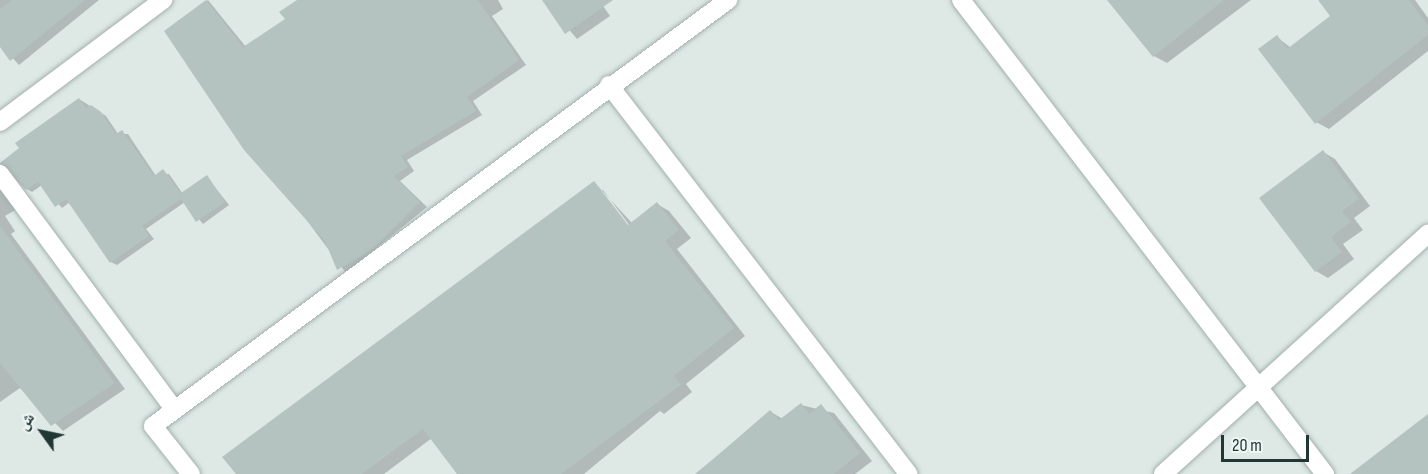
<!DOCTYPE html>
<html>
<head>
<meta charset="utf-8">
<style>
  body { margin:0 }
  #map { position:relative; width:1428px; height:474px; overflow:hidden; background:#dee9e6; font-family:"Sofia Sans Condensed","Noto Naskh Arabic",sans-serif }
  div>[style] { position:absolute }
  .shadow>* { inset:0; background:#0003 }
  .building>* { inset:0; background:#b4c3bf }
  .roads { filter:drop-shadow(0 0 2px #a2b0ad) drop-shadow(0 0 2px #a2b0ad) }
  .minor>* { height:18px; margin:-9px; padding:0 9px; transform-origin:9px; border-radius:9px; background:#fff }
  span { translate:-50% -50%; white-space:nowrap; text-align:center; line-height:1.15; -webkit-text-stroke:4.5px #eef6f3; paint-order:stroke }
  .north { position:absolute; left:12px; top:402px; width:60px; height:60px; -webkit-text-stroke:4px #eef6f3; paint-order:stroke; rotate:303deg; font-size:16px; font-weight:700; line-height:24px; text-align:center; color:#213735 }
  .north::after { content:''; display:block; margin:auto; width:21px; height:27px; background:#213735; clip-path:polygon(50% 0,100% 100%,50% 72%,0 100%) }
  .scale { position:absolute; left:1221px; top:435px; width:88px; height:27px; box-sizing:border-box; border:3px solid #213735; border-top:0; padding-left:8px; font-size:18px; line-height:21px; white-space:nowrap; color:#213735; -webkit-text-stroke:4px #eef6f3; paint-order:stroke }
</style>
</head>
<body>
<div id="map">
  <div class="shadow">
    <div style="clip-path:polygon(0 0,99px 0,19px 65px,0 44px)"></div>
    <div style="clip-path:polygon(208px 0,246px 47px,287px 20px,300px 0,498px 0,503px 9px,492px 16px,526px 65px,473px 101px,482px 115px,407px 160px,414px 171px,400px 181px,427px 207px,346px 273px,166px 31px)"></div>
    <div style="clip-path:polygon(544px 0,599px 0,610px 16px,577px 39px)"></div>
    <div style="clip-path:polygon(1108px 0,1251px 0,1167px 63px,1154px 56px)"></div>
    <div style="clip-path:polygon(1328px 0,1415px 0,1428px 18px,1428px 51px,1329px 129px,1316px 122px,1277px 37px,1291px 48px,1332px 16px)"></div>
    <div style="clip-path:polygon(79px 99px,106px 116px,118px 134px,128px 134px,156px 176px,169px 174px,183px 194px,207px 177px,229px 205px,203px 224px,185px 202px,146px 229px,154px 239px,117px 265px,111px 262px,70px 202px,62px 208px,42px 185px,32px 192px,27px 189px)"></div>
    <div style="clip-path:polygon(1323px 152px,1335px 159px,1370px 206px,1354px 218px,1363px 230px,1343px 244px,1354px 259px,1328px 278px,1316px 271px)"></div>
    <div style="clip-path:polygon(0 176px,17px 209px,5px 216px,15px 231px,11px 234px,125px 389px,63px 431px,20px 388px,0 402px)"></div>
    <div style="clip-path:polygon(evenodd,594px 182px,632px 223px,657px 204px,669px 211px,691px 238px,677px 249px,745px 336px,686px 384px,692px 392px,664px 414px,660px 411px,584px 474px,459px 474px,432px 438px,384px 474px,238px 474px,594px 182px,600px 190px,603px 190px,633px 230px,631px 231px,600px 190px)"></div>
    <div style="clip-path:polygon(801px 405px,834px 413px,872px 461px,855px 474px,695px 474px,771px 412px,783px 419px)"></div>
  </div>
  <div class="building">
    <div style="clip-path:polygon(12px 0,85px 0,10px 61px,0 47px,0 9px)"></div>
    <div style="clip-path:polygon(206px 0,243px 47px,285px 19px,279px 12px,297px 0,478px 0,519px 60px,467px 97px,476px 111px,401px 156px,408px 167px,394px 176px,420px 202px,373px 249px,337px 270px,325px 241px,244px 150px,164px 31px)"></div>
    <div style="clip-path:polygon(542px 0,613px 0,565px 34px)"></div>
    <div style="clip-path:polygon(1107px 0,1224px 0,1153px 57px)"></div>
    <div style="clip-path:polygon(1318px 0,1409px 0,1428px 26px,1428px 35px,1315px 124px,1258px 49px,1277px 35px,1287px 49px,1330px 16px)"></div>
    <div style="clip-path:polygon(79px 98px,86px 108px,91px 105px,101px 112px,116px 134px,122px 130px,154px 176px,163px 169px,181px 193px,207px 175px,225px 202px,196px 222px,181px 199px,142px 226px,149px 236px,110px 263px,66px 199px,55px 207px,38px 182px,26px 190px,0 163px,19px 148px,15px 143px)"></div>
    <div style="clip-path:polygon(1323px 150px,1359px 199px,1342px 211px,1351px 222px,1331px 237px,1342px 252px,1315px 272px,1259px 198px)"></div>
    <div style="clip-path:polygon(594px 181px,628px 225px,657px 202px,679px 230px,665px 241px,734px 328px,674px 376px,681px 385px,561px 474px,457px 474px,423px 429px,362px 474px,236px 474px,222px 457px)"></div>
    <div style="clip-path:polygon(0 226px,115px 383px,51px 426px,0 363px)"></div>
    <div style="clip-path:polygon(801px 403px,809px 414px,821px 404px,860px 453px,834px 474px,696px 474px,770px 410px,779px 420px)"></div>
    <div style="clip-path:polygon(1428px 414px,1428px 474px,1350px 474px)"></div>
  </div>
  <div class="roads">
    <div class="minor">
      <div style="left:961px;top:0;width:598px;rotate:52.48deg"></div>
      <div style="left:609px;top:85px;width:491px;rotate:52.4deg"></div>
      <div style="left:0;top:122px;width:204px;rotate:-36.8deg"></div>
      <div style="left:0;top:174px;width:292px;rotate:53.5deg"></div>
      <div style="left:191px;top:474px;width:61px;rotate:-128.4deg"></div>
      <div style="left:153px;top:426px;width:716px;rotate:-36.53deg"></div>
      <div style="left:1163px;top:474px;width:358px;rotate:-42.2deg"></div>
    </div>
  </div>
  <div class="north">ش</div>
  <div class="scale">20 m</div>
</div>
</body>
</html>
